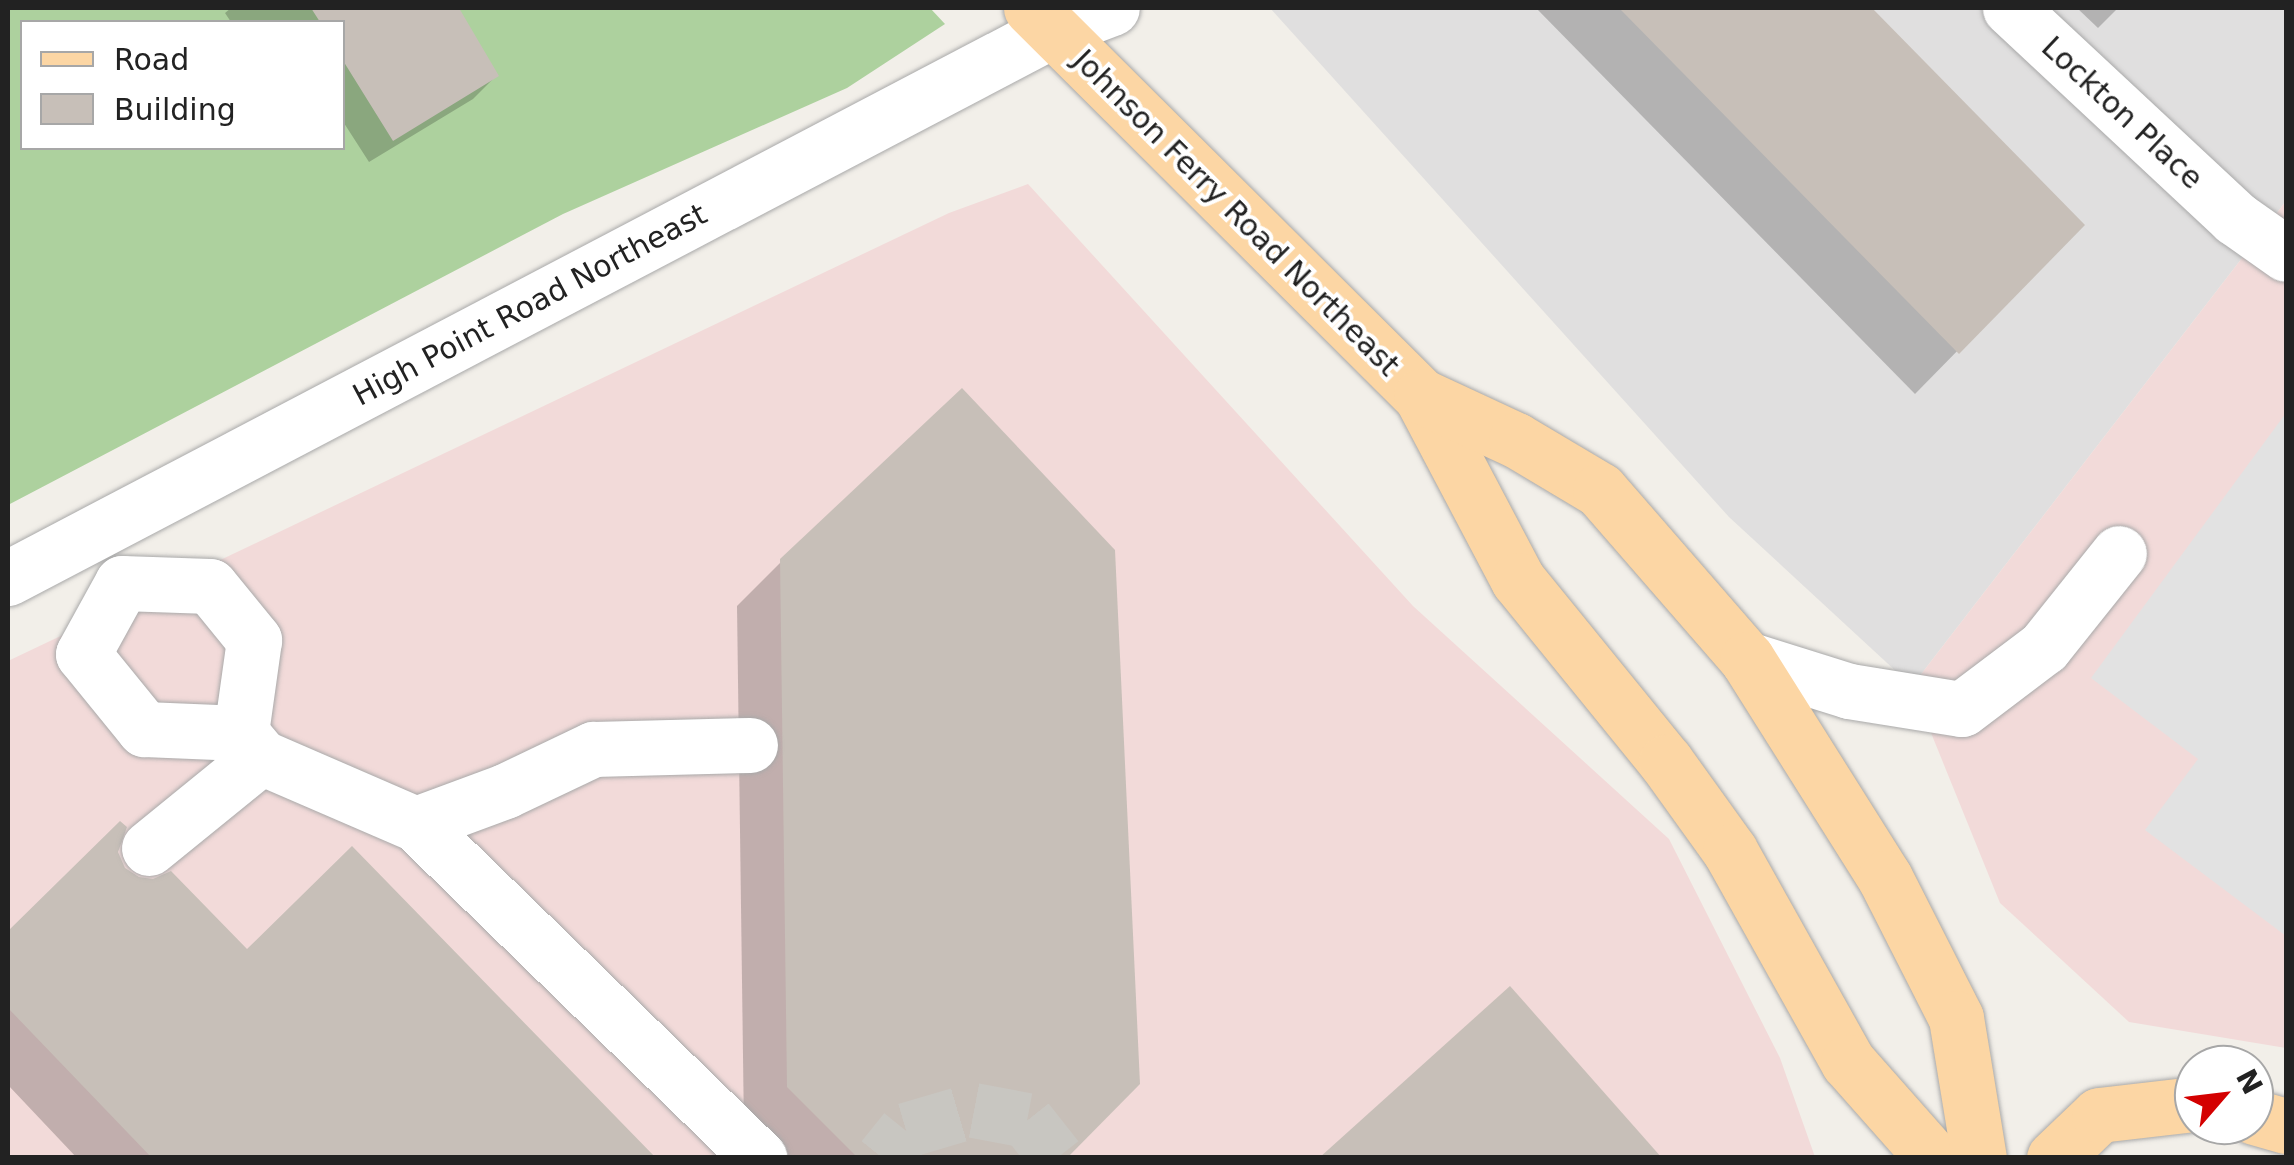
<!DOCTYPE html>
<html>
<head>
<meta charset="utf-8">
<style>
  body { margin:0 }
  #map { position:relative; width:2294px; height:1165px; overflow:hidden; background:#f2efe9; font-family:"DejaVu Sans",sans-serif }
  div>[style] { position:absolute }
  .residential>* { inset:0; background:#e0dfdf }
  .commercial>* { inset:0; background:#f2dad9 }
  .forest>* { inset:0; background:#add19e }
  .parking>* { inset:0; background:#e2e2e2 }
  .shadow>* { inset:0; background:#0003 }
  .building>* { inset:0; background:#c7bfb8 }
  .minor-tunnel>* { height:55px; margin-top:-27.5px; transform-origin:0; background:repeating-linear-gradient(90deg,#c8c6c1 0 55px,transparent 0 83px) }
  .roads { filter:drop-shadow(0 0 2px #a9a9a9) drop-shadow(0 0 2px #a9a9a9) }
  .minor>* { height:55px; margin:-27.5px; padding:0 27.5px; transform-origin:27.5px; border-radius:27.5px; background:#fff }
  .major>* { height:55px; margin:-27.5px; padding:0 27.5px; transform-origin:27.5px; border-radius:27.5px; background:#fcd6a4 }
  span { translate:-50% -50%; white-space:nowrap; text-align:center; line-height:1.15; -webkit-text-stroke:8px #fff; paint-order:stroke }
  .street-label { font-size:30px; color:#222 }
  .frame { position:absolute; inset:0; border:10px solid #222; pointer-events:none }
  .legend { position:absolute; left:20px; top:20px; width:325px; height:130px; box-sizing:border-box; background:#fff; border:2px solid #a7a7a7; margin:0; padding:12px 18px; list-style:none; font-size:30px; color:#222 }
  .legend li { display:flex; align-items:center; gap:20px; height:50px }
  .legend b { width:50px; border:2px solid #a7a7a7 }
  .north { position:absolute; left:2174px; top:1045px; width:100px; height:100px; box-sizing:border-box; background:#fff; border:2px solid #a7a7a7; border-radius:50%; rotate:62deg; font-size:28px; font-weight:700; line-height:40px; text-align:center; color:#222 }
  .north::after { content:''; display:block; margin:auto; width:35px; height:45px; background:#d40000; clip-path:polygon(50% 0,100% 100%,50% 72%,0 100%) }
</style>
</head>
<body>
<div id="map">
  <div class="residential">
    <div style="clip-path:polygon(1270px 8px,2286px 8px,2286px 201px,1912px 686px,1729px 517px)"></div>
  </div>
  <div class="commercial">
    <div style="clip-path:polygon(1028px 184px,1413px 606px,1669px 839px,1780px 1058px,1815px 1157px,8px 1158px,8px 661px,949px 213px)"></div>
    <div style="clip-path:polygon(2286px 201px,2286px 1048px,2129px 1022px,2000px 903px,1912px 686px)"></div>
  </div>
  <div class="forest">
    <div style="clip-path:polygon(evenodd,8px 8px,930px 8px,945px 24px,847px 88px,563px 214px,8px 505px,8px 8px,22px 22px,342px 22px,342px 148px,22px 148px,22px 22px)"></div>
  </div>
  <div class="parking">
    <div style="clip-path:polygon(2286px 413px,2286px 936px,2145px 830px,2198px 759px,2091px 678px)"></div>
  </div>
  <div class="shadow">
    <div style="clip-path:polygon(231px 8px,456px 8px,496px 76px,473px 99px,369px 162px,342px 120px,342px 22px,231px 22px,225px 13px)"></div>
    <div style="clip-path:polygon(1536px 8px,1869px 8px,2081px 225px,1915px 394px)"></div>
    <div style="clip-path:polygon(2077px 8px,2118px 8px,2098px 28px)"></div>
    <div style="clip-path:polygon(782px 561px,1064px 1158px,771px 1158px,744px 1131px,737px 606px)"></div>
    <div style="clip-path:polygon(120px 824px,115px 852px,123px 870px,247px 952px,652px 1158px,77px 1158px,8px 1085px,8px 934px)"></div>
  </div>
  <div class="building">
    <div style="clip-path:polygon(311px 8px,459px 8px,499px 76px,393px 141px,342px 59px,342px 22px,320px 22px)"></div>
    <div style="clip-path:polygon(1619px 8px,1872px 8px,2085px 225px,1959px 354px)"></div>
    <div style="clip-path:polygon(962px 388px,1115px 550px,1140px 1084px,1067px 1158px,858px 1158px,787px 1087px,780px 559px)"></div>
    <div style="clip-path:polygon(120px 821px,127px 827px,118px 852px,125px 868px,139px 877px,153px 879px,171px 871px,247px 949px,352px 846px,656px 1158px,152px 1158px,8px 1008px,8px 931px)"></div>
    <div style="clip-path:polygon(1510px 986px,1662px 1158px,1319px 1158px)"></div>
  </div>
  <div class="minor-tunnel">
    <div style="left:883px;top:1158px;width:36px;rotate:-51deg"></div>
    <div style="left:906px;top:1130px;width:71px;rotate:-16.4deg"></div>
    <div style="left:974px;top:1110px;width:54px;rotate:10.7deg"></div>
    <div style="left:1027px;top:1120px;width:48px;rotate:51.7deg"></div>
  </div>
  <div class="roads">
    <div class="minor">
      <div style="left:2010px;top:8px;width:308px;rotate:43deg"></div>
      <div style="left:2235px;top:218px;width:62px;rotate:35.2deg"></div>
      <div style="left:8px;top:578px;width:1178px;rotate:-27.67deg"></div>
      <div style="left:1051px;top:31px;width:65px;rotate:-20.7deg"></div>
      <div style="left:122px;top:583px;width:88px;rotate:2deg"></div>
      <div style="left:210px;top:586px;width:70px;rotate:50.8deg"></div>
      <div style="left:254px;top:640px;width:94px;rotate:98deg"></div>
      <div style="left:241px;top:733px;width:31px;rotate:50deg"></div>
      <div style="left:261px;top:757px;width:169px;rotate:23.4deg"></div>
      <div style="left:416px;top:824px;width:95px;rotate:-20.3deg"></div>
      <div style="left:505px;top:791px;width:98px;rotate:-25.5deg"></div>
      <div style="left:593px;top:749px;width:157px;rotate:-1.5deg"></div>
      <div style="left:122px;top:583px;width:81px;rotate:118.8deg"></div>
      <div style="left:83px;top:654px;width:97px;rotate:50.9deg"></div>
      <div style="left:144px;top:729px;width:97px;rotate:2.4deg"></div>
      <div style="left:1747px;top:659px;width:107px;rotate:17.4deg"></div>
      <div style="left:1849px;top:691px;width:114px;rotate:9.1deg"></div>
      <div style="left:1962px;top:709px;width:103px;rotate:-37.1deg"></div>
      <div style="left:2044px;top:647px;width:120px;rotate:-51.4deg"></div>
      <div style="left:416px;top:824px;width:479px;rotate:44.2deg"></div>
      <div style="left:149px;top:848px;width:144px;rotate:-39.1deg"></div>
    </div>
    <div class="major">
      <div style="left:1031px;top:8px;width:550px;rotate:44.85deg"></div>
      <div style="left:1421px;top:396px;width:208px;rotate:62.2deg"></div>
      <div style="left:1518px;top:580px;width:235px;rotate:50.9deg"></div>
      <div style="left:1666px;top:762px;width:110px;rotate:54.3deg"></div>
      <div style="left:1730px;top:851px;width:242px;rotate:60.8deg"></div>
      <div style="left:1848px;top:1062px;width:128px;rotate:48.5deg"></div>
      <div style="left:1421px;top:396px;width:105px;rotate:24.9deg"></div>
      <div style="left:1516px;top:440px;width:98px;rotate:30.8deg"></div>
      <div style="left:1600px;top:490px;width:224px;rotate:49deg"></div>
      <div style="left:1747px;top:659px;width:259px;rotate:57.8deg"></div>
      <div style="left:1885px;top:878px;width:157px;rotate:63.1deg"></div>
      <div style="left:1956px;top:1018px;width:142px;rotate:80.7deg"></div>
      <div style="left:2254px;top:1117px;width:33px;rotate:16deg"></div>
      <div style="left:2054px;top:1158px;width:62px;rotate:-43.7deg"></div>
      <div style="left:2099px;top:1115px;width:96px;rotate:-6.6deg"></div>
    </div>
  </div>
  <div class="street-label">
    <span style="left:2122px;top:113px;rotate:43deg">Lockton Place</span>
    <span style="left:1236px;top:213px;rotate:45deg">Johnson Ferry Road Northeast</span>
    <span style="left:530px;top:305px;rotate:-28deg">High Point Road Northeast</span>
  </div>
  <div class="frame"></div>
  <ul class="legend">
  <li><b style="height:12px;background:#fcd6a4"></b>Road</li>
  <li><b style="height:28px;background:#c7bfb8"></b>Building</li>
  </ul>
  <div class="north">N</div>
</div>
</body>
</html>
